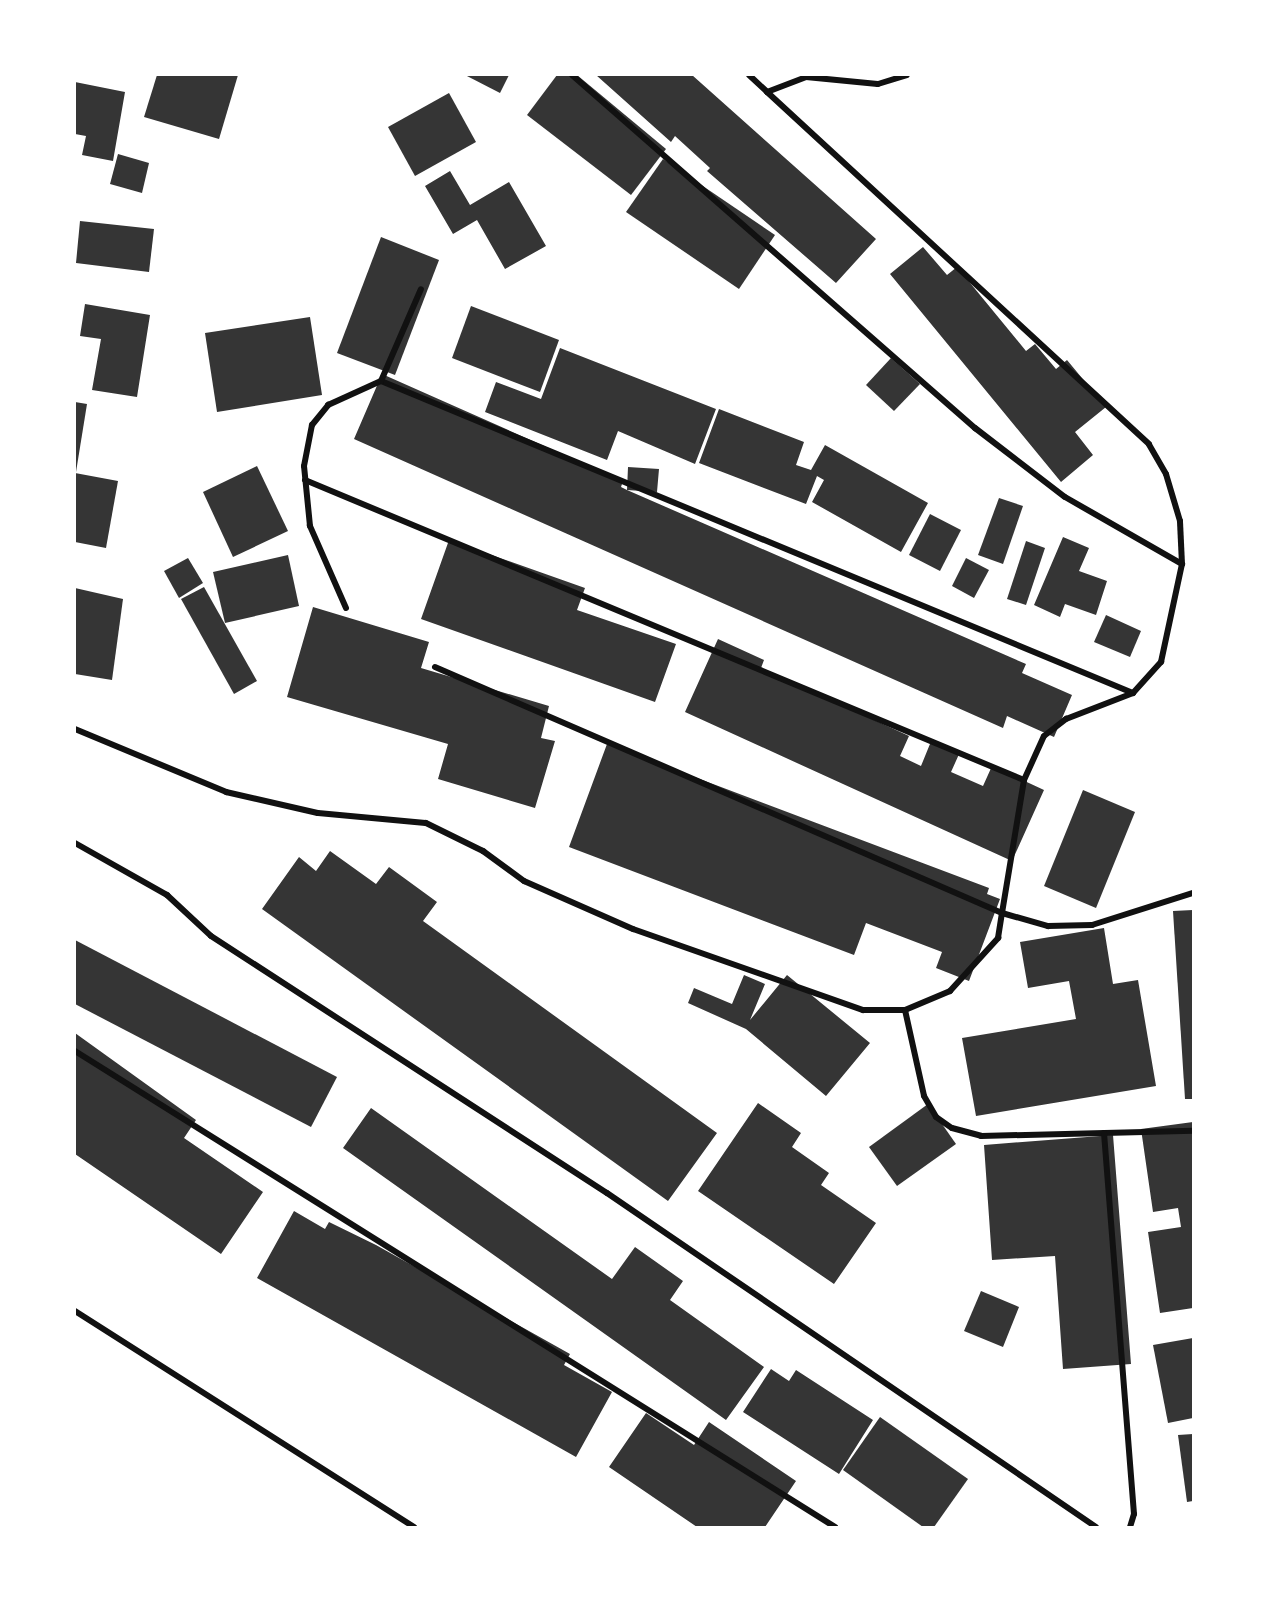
<!DOCTYPE html>
<html>
<head>
<meta charset="utf-8">
<style>
  body { margin:0 }
  #map { position:relative; width:1268px; height:1602px; overflow:hidden; background:#fff; font-family:Quicksand,sans-serif }
  div>[style] { position:absolute }
  .building>* { inset:0; background:#353535 }
  .minor>* { height:6px; margin:-3px; padding:0 3px; transform-origin:3px; border-radius:3px; background:#111 }
  span { translate:-50% -50%; white-space:nowrap; text-align:center; line-height:1.15; -webkit-text-stroke:6px #fff; paint-order:stroke }
  .frame { position:absolute; inset:0; border:76px solid #fff; pointer-events:none }
</style>
</head>
<body>
<div id="map">
  <div class="building">
    <div style="clip-path:polygon(157px 75px,238px 75px,219px 139px,144px 117px)"></div>
    <div style="clip-path:polygon(465px 75px,509px 75px,500px 93px)"></div>
    <div style="clip-path:polygon(557px 75px,577px 75px,666px 149px,631px 195px,527px 115px)"></div>
    <div style="clip-path:polygon(596px 75px,692px 75px,876px 239px,836px 283px,707px 171px,710px 168px,675px 136px,671px 142px)"></div>
    <div style="clip-path:polygon(75px 82px,125px 92px,113px 161px,82px 155px,86px 136px,75px 134px)"></div>
    <div style="clip-path:polygon(449px 93px,476px 142px,415px 176px,388px 127px)"></div>
    <div style="clip-path:polygon(118px 154px,149px 163px,142px 193px,110px 184px)"></div>
    <div style="clip-path:polygon(663px 159px,775px 235px,739px 289px,626px 212px)"></div>
    <div style="clip-path:polygon(450px 171px,470px 205px,509px 182px,546px 246px,505px 269px,477px 220px,453px 234px,425px 186px)"></div>
    <div style="clip-path:polygon(80px 221px,154px 229px,149px 272px,76px 263px)"></div>
    <div style="clip-path:polygon(381px 237px,439px 260px,395px 375px,337px 353px)"></div>
    <div style="clip-path:polygon(923px 247px,947px 275px,957px 267px,1026px 351px,1035px 344px,1056px 369px,1067px 360px,1106px 407px,1075px 432px,1093px 455px,1061px 482px,890px 274px)"></div>
    <div style="clip-path:polygon(85px 304px,150px 315px,137px 397px,92px 390px,101px 339px,80px 336px)"></div>
    <div style="clip-path:polygon(471px 306px,559px 340px,540px 392px,452px 358px)"></div>
    <div style="clip-path:polygon(310px 317px,322px 395px,217px 412px,205px 333px)"></div>
    <div style="clip-path:polygon(560px 348px,716px 409px,695px 464px,618px 431px,607px 460px,485px 412px,496px 382px,541px 399px)"></div>
    <div style="clip-path:polygon(891px 358px,920px 384px,894px 411px,866px 385px)"></div>
    <div style="clip-path:polygon(382px 374px,623px 481px,621px 487px,627px 490px,628px 467px,659px 469px,657px 492px,627px 490px,1026px 664px,1022px 673px,1072px 695px,1054px 737px,1007px 716px,1003px 728px,354px 439px)"></div>
    <div style="clip-path:polygon(75px 402px,87px 404px,76px 472px,75px 472px)"></div>
    <div style="clip-path:polygon(719px 409px,804px 442px,796px 465px,811px 470px,825px 445px,928px 503px,901px 552px,812px 502px,824px 480px,817px 476px,806px 504px,699px 463px)"></div>
    <div style="clip-path:polygon(257px 466px,288px 531px,233px 557px,203px 492px)"></div>
    <div style="clip-path:polygon(75px 473px,118px 481px,106px 548px,75px 542px)"></div>
    <div style="clip-path:polygon(999px 498px,1023px 506px,1003px 564px,978px 555px)"></div>
    <div style="clip-path:polygon(930px 514px,961px 530px,940px 571px,909px 555px)"></div>
    <div style="clip-path:polygon(1063px 537px,1089px 548px,1079px 571px,1107px 581px,1096px 615px,1065px 604px,1060px 617px,1034px 605px)"></div>
    <div style="clip-path:polygon(449px 540px,585px 588px,577px 610px,676px 644px,655px 702px,421px 619px)"></div>
    <div style="clip-path:polygon(1026px 541px,1045px 548px,1026px 605px,1007px 599px)"></div>
    <div style="clip-path:polygon(288px 555px,299px 606px,225px 623px,213px 572px)"></div>
    <div style="clip-path:polygon(188px 558px,203px 583px,179px 598px,164px 571px)"></div>
    <div style="clip-path:polygon(966px 558px,989px 570px,974px 598px,952px 586px)"></div>
    <div style="clip-path:polygon(204px 587px,257px 681px,234px 694px,181px 599px)"></div>
    <div style="clip-path:polygon(75px 588px,123px 599px,112px 680px,75px 674px)"></div>
    <div style="clip-path:polygon(313px 607px,429px 642px,421px 668px,549px 706px,541px 738px,555px 741px,535px 808px,438px 779px,448px 744px,287px 697px)"></div>
    <div style="clip-path:polygon(1106px 615px,1141px 631px,1130px 657px,1094px 642px)"></div>
    <div style="clip-path:polygon(718px 639px,764px 660px,761px 668px,909px 736px,900px 756px,921px 766px,932px 739px,960px 752px,951px 772px,983px 786px,992px 766px,1044px 790px,1012px 861px,685px 712px)"></div>
    <div style="clip-path:polygon(607px 744px,989px 888px,987px 894px,1000px 899px,969px 981px,936px 968px,942px 952px,866px 923px,854px 955px,569px 847px)"></div>
    <div style="clip-path:polygon(1083px 790px,1135px 812px,1096px 908px,1044px 886px)"></div>
    <div style="clip-path:polygon(330px 851px,376px 884px,389px 867px,437px 902px,423px 921px,717px 1133px,668px 1201px,262px 909px,299px 857px,316px 871px)"></div>
    <div style="clip-path:polygon(1193px 910px,1193px 1099px,1185px 1099px,1173px 911px)"></div>
    <div style="clip-path:polygon(1104px 928px,1113px 984px,1138px 980px,1156px 1086px,976px 1116px,962px 1038px,1076px 1019px,1069px 981px,1028px 988px,1020px 942px)"></div>
    <div style="clip-path:polygon(75px 940px,337px 1077px,311px 1127px,75px 1004px)"></div>
    <div style="clip-path:polygon(744px 975px,765px 984px,750px 1020px,787px 975px,870px 1043px,826px 1096px,746px 1029px,688px 1003px,694px 988px,732px 1004px)"></div>
    <div style="clip-path:polygon(75px 1033px,196px 1120px,184px 1138px,263px 1192px,221px 1254px,75px 1154px)"></div>
    <div style="clip-path:polygon(758px 1103px,801px 1133px,792px 1147px,829px 1173px,821px 1185px,876px 1223px,834px 1284px,698px 1191px)"></div>
    <div style="clip-path:polygon(928px 1104px,956px 1144px,897px 1186px,869px 1147px)"></div>
    <div style="clip-path:polygon(371px 1108px,612px 1279px,635px 1247px,683px 1281px,670px 1300px,764px 1367px,726px 1420px,343px 1148px)"></div>
    <div style="clip-path:polygon(1193px 1122px,1193px 1308px,1160px 1313px,1148px 1232px,1181px 1227px,1178px 1208px,1153px 1212px,1141px 1129px)"></div>
    <div style="clip-path:polygon(1113px 1135px,1131px 1364px,1063px 1369px,1055px 1256px,992px 1260px,984px 1145px)"></div>
    <div style="clip-path:polygon(294px 1211px,325px 1229px,329px 1222px,376px 1245px,570px 1354px,564px 1365px,612px 1392px,576px 1457px,257px 1278px)"></div>
    <div style="clip-path:polygon(981px 1291px,1019px 1307px,1003px 1347px,964px 1331px)"></div>
    <div style="clip-path:polygon(1193px 1338px,1193px 1418px,1168px 1423px,1153px 1345px)"></div>
    <div style="clip-path:polygon(771px 1369px,789px 1381px,796px 1370px,873px 1420px,839px 1474px,743px 1412px)"></div>
    <div style="clip-path:polygon(646px 1413px,694px 1445px,709px 1422px,796px 1481px,765px 1527px,697px 1527px,609px 1467px)"></div>
    <div style="clip-path:polygon(880px 1417px,968px 1479px,934px 1527px,923px 1527px,843px 1470px)"></div>
    <div style="clip-path:polygon(1193px 1434px,1193px 1501px,1187px 1502px,1178px 1435px)"></div>
  </div>
  <div class="minor">
    <div style="left:572px;top:75px;width:536px;rotate:41.22deg"></div>
    <div style="left:975px;top:428px;width:113px;rotate:37.5deg"></div>
    <div style="left:1065px;top:497px;width:135px;rotate:29.8deg"></div>
    <div style="left:749px;top:75px;width:25px;rotate:43deg"></div>
    <div style="left:767px;top:92px;width:42px;rotate:-21deg"></div>
    <div style="left:806px;top:77px;width:72px;rotate:5.6deg"></div>
    <div style="left:878px;top:84px;width:30px;rotate:-17deg"></div>
    <div style="left:381px;top:381px;width:814px;rotate:22.53deg"></div>
    <div style="left:305px;top:480px;width:779px;rotate:22.65deg"></div>
    <div style="left:346px;top:608px;width:90px;rotate:-113.7deg"></div>
    <div style="left:310px;top:526px;width:60px;rotate:-95.7deg"></div>
    <div style="left:304px;top:466px;width:42px;rotate:-79deg"></div>
    <div style="left:312px;top:425px;width:26px;rotate:-51deg"></div>
    <div style="left:328px;top:405px;width:58px;rotate:-24.4deg"></div>
    <div style="left:381px;top:381px;width:100px;rotate:-66.5deg"></div>
    <div style="left:435px;top:667px;width:618px;rotate:23.45deg"></div>
    <div style="left:1002px;top:913px;width:135px;rotate:-80.6deg"></div>
    <div style="left:1024px;top:780px;width:48px;rotate:-65.6deg"></div>
    <div style="left:1044px;top:736px;width:28px;rotate:-38deg"></div>
    <div style="left:1066px;top:719px;width:72px;rotate:-21.2deg"></div>
    <div style="left:1133px;top:693px;width:42px;rotate:-47.9deg"></div>
    <div style="left:1161px;top:662px;width:100px;rotate:-77.9deg"></div>
    <div style="left:1182px;top:564px;width:43px;rotate:-92.7deg"></div>
    <div style="left:1180px;top:521px;width:49px;rotate:-106.6deg"></div>
    <div style="left:1166px;top:474px;width:34px;rotate:-120deg"></div>
    <div style="left:1149px;top:444px;width:519px;rotate:-137.34deg"></div>
    <div style="left:75px;top:729px;width:164px;rotate:22.6deg"></div>
    <div style="left:226px;top:792px;width:94px;rotate:12.9deg"></div>
    <div style="left:318px;top:813px;width:108px;rotate:5.3deg"></div>
    <div style="left:426px;top:823px;width:64px;rotate:26.2deg"></div>
    <div style="left:483px;top:851px;width:51px;rotate:36.2deg"></div>
    <div style="left:524px;top:881px;width:119px;rotate:23.8deg"></div>
    <div style="left:633px;top:929px;width:244px;rotate:19.4deg"></div>
    <div style="left:863px;top:1010px;width:42px"></div>
    <div style="left:905px;top:1010px;width:49px;rotate:-22.9deg"></div>
    <div style="left:950px;top:991px;width:72px;rotate:-47.8deg"></div>
    <div style="left:998px;top:938px;width:25px;rotate:-81deg"></div>
    <div style="left:1002px;top:913px;width:48px;rotate:15.8deg"></div>
    <div style="left:1048px;top:926px;width:44px;rotate:-1.3deg"></div>
    <div style="left:1092px;top:925px;width:106px;rotate:-17.6deg"></div>
    <div style="left:75px;top:843px;width:106px;rotate:29.5deg"></div>
    <div style="left:167px;top:895px;width:60px;rotate:43deg"></div>
    <div style="left:211px;top:936px;width:472px;rotate:33deg"></div>
    <div style="left:607px;top:1193px;width:592px;rotate:34.33deg"></div>
    <div style="left:905px;top:1010px;width:88px;rotate:77.5deg"></div>
    <div style="left:924px;top:1096px;width:24px;rotate:60deg"></div>
    <div style="left:936px;top:1117px;width:19px;rotate:35deg"></div>
    <div style="left:952px;top:1128px;width:30px;rotate:15deg"></div>
    <div style="left:981px;top:1136px;width:212px;rotate:-1.4deg"></div>
    <div style="left:75px;top:1051px;width:897px;rotate:32.06deg"></div>
    <div style="left:1104px;top:1133px;width:382px;rotate:85.5deg"></div>
    <div style="left:1134px;top:1514px;width:14px;rotate:107deg"></div>
    <div style="left:75px;top:1311px;width:402px;rotate:32.5deg"></div>
  </div>
  <div class="frame"></div>
</div>
</body>
</html>
